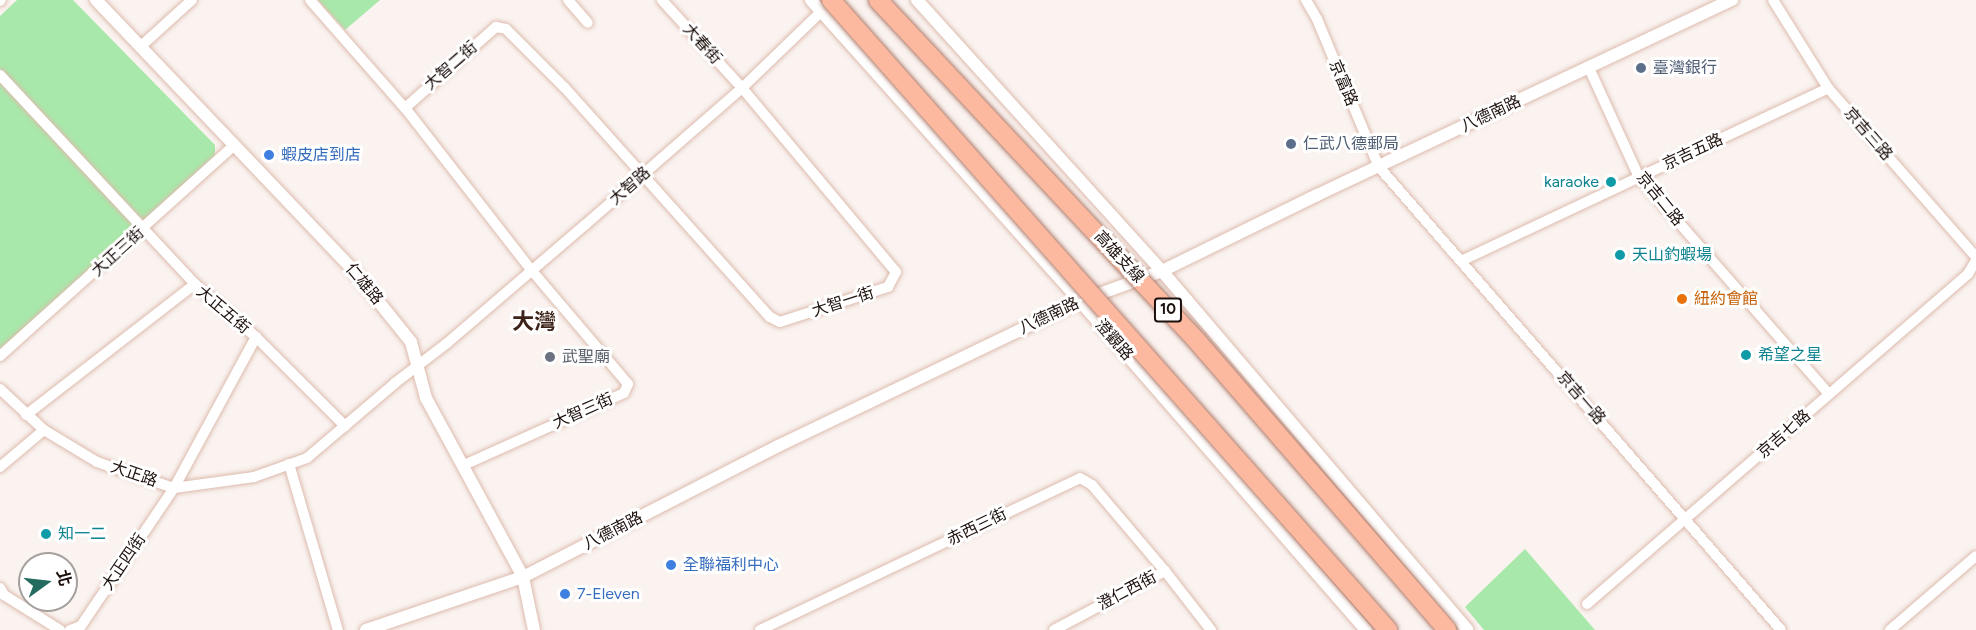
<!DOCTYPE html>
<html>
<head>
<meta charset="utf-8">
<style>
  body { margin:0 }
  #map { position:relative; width:1976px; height:630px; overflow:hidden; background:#faf3f0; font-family:Figtree,"Noto Sans TC",sans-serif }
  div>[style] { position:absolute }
  .green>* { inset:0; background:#a8e8aa }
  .roads { filter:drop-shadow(0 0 2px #ddbbad) drop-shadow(0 0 2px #ddbbad) }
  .minor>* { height:10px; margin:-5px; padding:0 5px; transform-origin:5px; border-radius:5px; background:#fff }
  .tertiary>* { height:12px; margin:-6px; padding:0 6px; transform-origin:6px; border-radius:6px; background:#fff }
  .bridges { filter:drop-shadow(0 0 2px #af7e6d) drop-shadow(0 0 2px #af7e6d) }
  .motorway-bridge>* { height:18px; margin:-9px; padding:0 9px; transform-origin:9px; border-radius:9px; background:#fdb8a0 }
  .dots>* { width:16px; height:16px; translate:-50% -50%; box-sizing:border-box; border:3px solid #fff; border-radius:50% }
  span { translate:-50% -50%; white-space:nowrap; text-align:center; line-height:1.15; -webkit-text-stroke:6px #fff; paint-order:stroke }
  .shield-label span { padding:2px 4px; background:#fff; border:2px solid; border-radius:4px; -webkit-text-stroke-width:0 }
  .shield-label { font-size:15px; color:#1d110d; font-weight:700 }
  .street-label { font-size:16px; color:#1d110d }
  .service-label { font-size:16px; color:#4e5e75 }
  .left { translate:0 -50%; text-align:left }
  .shop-label { font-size:16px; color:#366cbe }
  .culture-label { font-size:16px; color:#0d838f }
  .right { translate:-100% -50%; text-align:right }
  .food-label { font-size:16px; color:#c56008 }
  .worship-label { font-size:16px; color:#5b616d }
  .district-label { font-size:22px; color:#3c2217; font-weight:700 }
  .north { position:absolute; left:18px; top:552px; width:60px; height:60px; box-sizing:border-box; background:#fff; border:2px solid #a5a09e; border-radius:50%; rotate:75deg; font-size:16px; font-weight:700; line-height:24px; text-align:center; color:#1d110d }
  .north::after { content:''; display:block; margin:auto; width:21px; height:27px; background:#246b5f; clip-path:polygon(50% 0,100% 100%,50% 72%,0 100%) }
</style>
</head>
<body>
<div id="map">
  <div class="green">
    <div style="clip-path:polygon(17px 0,73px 0,215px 145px,215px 156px,0 350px,0 16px)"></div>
    <div style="clip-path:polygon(318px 0,380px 0,345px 30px)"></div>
    <div style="clip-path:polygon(1525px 549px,1595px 630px,1484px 630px,1465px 607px)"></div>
  </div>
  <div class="roads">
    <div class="minor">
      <div style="left:310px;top:0;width:144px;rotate:48.7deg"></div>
      <div style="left:568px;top:0;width:30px;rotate:49deg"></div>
      <div style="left:1306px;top:0;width:22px;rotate:60deg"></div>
      <div style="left:1317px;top:19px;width:160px;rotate:67.3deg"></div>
      <div style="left:1379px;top:167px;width:613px;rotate:49.03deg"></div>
      <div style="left:1773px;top:0;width:104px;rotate:58deg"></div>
      <div style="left:1828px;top:88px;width:225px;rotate:48.8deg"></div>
      <div style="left:0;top:1px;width:1px;rotate:-45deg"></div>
      <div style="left:140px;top:47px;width:70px;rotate:-42.1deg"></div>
      <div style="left:1589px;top:68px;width:120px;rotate:65.4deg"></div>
      <div style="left:1639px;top:177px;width:288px;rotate:48.8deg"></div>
      <div style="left:0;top:75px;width:286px;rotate:47deg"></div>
      <div style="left:1461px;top:261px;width:406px;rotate:-25.2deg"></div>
      <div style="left:256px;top:337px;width:126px;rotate:45deg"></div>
      <div style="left:0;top:356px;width:315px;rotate:-42deg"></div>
      <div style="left:0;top:389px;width:60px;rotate:43deg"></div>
      <div style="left:44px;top:430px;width:62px;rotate:31.1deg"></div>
      <div style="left:97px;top:462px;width:81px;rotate:18.7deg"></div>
      <div style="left:174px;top:488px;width:81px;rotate:-7.8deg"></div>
      <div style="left:254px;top:477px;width:56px;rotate:-19.7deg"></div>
      <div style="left:307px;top:458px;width:116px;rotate:-40.4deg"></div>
      <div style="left:395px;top:383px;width:64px;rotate:-37.4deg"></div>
      <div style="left:446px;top:344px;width:183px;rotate:-40.6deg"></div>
      <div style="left:585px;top:225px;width:208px;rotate:-41.1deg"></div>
      <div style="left:742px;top:88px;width:118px;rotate:-44deg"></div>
      <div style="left:26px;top:415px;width:214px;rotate:-37.8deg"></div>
      <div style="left:195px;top:284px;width:81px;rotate:41deg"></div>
      <div style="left:256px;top:337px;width:172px;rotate:118.5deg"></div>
      <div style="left:174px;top:488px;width:166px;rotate:124deg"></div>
      <div style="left:81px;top:626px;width:12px;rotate:160deg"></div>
      <div style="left:289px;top:464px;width:173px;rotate:73.6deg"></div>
      <div style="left:464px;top:465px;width:175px;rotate:-24.2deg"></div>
      <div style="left:624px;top:393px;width:10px;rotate:-66deg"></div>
      <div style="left:628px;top:384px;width:148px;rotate:-130.3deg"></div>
      <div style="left:532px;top:271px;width:207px;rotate:-127.9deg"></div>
      <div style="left:405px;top:108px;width:122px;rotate:-41.7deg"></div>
      <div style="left:496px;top:27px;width:10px;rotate:11deg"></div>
      <div style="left:506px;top:29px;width:83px;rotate:45deg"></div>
      <div style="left:565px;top:88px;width:307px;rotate:48.2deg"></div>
      <div style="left:770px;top:317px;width:11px;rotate:27deg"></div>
      <div style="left:780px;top:322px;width:114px;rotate:-18deg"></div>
      <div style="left:888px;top:287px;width:17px;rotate:-62deg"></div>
      <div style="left:896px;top:272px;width:240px;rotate:-129.9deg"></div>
      <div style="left:742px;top:88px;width:119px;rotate:-132.3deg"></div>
      <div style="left:0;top:467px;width:57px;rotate:-40.1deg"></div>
      <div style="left:0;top:588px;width:8px;rotate:60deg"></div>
      <div style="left:4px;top:595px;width:66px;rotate:32deg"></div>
      <div style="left:1587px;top:604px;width:504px;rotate:-40.9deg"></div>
      <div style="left:1968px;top:274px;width:16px;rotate:-60deg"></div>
      <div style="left:760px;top:630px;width:354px;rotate:-25.4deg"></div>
      <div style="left:1080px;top:478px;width:14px;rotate:30deg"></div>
      <div style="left:1092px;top:485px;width:113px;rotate:49.7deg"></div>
      <div style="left:1054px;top:630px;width:126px;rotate:-28deg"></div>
      <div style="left:1165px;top:571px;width:75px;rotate:52.1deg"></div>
      <div style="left:1890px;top:630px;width:113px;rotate:-40.7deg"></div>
    </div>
    <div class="tertiary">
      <div style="left:96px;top:0;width:374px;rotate:46.4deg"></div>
      <div style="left:354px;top:271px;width:91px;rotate:51.2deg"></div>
      <div style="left:411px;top:342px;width:58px;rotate:75deg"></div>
      <div style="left:426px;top:398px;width:204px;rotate:61.5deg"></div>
      <div style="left:523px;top:577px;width:54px;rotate:78.3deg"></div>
      <div style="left:811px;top:0;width:404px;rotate:48.2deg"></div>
      <div style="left:1080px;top:301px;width:436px;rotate:49deg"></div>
      <div style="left:917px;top:0;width:365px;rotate:47.9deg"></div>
      <div style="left:1162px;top:271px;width:471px;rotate:49.6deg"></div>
      <div style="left:366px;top:630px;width:166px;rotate:-18.7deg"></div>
      <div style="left:523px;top:577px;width:287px;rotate:-27.2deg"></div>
      <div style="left:778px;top:446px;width:335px;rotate:-25.6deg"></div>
      <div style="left:1080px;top:301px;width:87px;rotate:-20.1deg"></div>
      <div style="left:1162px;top:271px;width:173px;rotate:-26.1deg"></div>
      <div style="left:1317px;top:195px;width:459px;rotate:-25.2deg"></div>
    </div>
  </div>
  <div class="bridges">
    <div class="motorway-bridge">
      <div style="left:831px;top:0;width:841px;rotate:48.52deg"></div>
      <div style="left:878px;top:0;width:467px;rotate:46.9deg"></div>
      <div style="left:1197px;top:341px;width:382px;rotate:49.1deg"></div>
    </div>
  </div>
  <div class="dots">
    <div style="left:1641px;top:68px;background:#5c6f8a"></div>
    <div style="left:1291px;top:144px;background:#5c6f8a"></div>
    <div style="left:269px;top:155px;background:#3f7fe0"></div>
    <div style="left:1611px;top:182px;background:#0f9aa8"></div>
    <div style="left:1620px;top:255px;background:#0f9aa8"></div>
    <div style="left:1682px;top:299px;background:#e8710a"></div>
    <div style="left:1746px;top:355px;background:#0f9aa8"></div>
    <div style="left:550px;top:357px;background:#6b7280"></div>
    <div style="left:46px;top:534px;background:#0f9aa8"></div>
    <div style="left:671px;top:565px;background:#3f7fe0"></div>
    <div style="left:565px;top:594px;background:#3f7fe0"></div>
  </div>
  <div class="shield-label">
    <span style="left:1168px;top:310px">10</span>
  </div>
  <div class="street-label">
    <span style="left:702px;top:44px;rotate:48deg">大春街</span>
    <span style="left:451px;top:66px;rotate:-41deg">大智二街</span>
    <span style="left:1343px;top:83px;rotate:67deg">京富路</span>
    <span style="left:1491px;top:114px;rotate:-25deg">八德南路</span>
    <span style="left:1868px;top:134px;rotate:49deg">京吉三路</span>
    <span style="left:1693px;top:152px;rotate:-25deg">京吉五路</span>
    <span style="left:630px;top:186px;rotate:-41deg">大智路</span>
    <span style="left:1660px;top:199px;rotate:51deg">京吉二路</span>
    <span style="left:118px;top:252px;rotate:-42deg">大正三街</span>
    <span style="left:1119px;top:257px;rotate:47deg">高雄支線</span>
    <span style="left:364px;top:284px;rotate:50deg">仁雄路</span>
    <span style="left:843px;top:302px;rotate:-18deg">大智一街</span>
    <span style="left:223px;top:310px;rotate:40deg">大正五街</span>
    <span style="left:1049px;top:316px;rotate:-25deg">八德南路</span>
    <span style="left:1114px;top:340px;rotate:49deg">澄觀路</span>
    <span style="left:1581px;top:398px;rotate:49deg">京吉一路</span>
    <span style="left:583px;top:411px;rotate:-24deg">大智三街</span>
    <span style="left:1784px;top:434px;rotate:-41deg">京吉七路</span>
    <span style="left:134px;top:474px;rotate:19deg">大正路</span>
    <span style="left:977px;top:527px;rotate:-26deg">赤西三街</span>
    <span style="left:613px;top:531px;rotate:-27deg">八德南路</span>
    <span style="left:124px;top:562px;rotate:-56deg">大正四街</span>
    <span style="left:1127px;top:591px;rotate:-28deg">澄仁西街</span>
  </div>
  <div class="service-label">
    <span class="left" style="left:1653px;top:68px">臺灣銀行</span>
    <span class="left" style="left:1303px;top:144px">仁武八德郵局</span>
  </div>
  <div class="shop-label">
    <span class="left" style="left:281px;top:155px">蝦皮店到店</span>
    <span class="left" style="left:683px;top:565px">全聯福利中心</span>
    <span class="left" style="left:577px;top:594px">7-Eleven</span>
  </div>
  <div class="culture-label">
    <span class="right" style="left:1599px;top:182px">karaoke</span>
    <span class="left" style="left:1632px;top:255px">天山釣蝦場</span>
    <span class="left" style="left:1758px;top:355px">希望之星</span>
    <span class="left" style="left:58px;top:534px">知一二</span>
  </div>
  <div class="food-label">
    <span class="left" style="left:1694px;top:299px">紐約會館</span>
  </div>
  <div class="worship-label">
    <span class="left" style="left:562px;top:357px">武聖廟</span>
  </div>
  <div class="district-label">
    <span style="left:534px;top:322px">大灣</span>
  </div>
  <div class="north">北</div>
</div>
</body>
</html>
